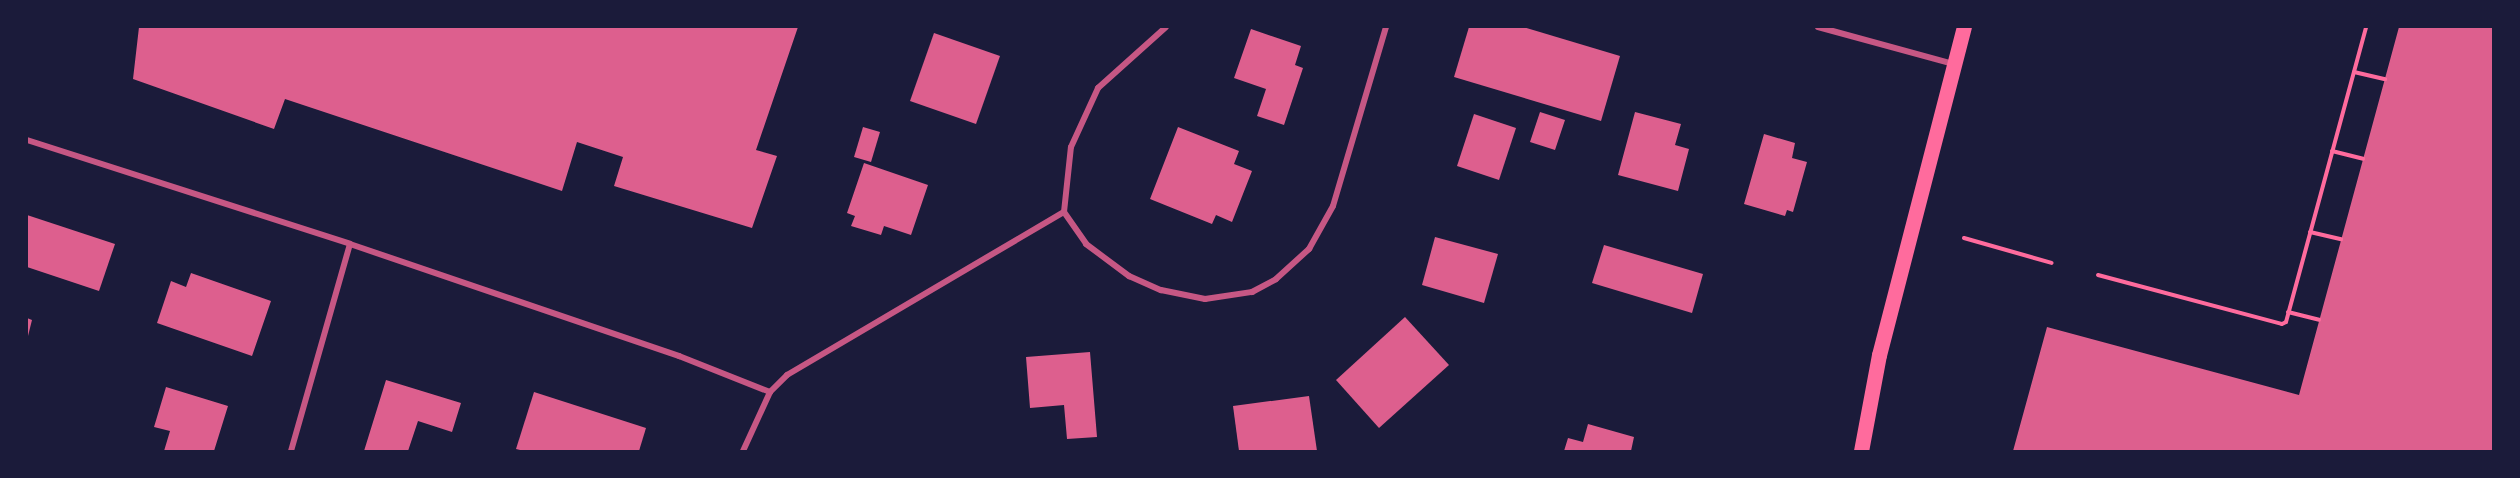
<!DOCTYPE html>
<html>
<head>
<meta charset="utf-8">
<style>
  body { margin:0 }
  #map { position:relative; width:2520px; height:478px; overflow:hidden; background:#1b1b3a; font-family:Rubik,sans-serif }
  div>[style] { position:absolute }
  .building>* { inset:0; background:#dd5f8e }
  .path>* { height:4px; margin:-2px; padding:0 2px; transform-origin:2px; border-radius:2px; background:#ff6b9d }
  .minor>* { height:6px; margin:-3px; padding:0 3px; transform-origin:3px; border-radius:3px; background:#c65784 }
  .primary>* { height:15px; margin:-7.5px; padding:0 7.5px; transform-origin:7.5px; border-radius:7.5px; background:#ff6b9d }
  span { translate:-50% -50%; white-space:nowrap; text-align:center; line-height:1.15; -webkit-text-stroke:4.5px #1b1b3a; paint-order:stroke }
  .frame { position:absolute; inset:0; border:28px solid #1b1b3a; pointer-events:none }
</style>
</head>
<body>
<div id="map">
  <div class="building">
    <div style="clip-path:polygon(139px 27px,798px 27px,756px 150px,777px 156px,752px 228px,614px 186px,623px 157px,577px 142px,562px 191px,285px 99px,274px 129px,133px 79px)"></div>
    <div style="clip-path:polygon(1469px 27px,1523px 27px,1620px 56px,1601px 121px,1454px 77px)"></div>
    <div style="clip-path:polygon(2399px 27px,2493px 27px,2493px 451px,2013px 451px,2047px 327px,2299px 395px)"></div>
    <div style="clip-path:polygon(1251px 29px,1301px 46px,1295px 65px,1303px 68px,1284px 125px,1257px 116px,1266px 89px,1234px 78px)"></div>
    <div style="clip-path:polygon(934px 33px,1000px 56px,976px 124px,910px 101px)"></div>
    <div style="clip-path:polygon(1540px 112px,1565px 120px,1555px 150px,1530px 142px)"></div>
    <div style="clip-path:polygon(1635px 112px,1681px 124px,1675px 145px,1689px 149px,1678px 191px,1618px 175px)"></div>
    <div style="clip-path:polygon(1474px 114px,1516px 128px,1499px 180px,1457px 166px)"></div>
    <div style="clip-path:polygon(863px 127px,880px 132px,871px 162px,854px 157px)"></div>
    <div style="clip-path:polygon(1178px 127px,1239px 151px,1234px 164px,1252px 171px,1232px 222px,1216px 215px,1212px 224px,1150px 199px)"></div>
    <div style="clip-path:polygon(1764px 134px,1795px 143px,1792px 158px,1807px 162px,1793px 212px,1787px 210px,1785px 216px,1744px 204px)"></div>
    <div style="clip-path:polygon(864px 163px,928px 185px,911px 235px,884px 226px,881px 235px,851px 226px,855px 216px,847px 213px)"></div>
    <div style="clip-path:polygon(27px 215px,115px 244px,99px 291px,27px 267px)"></div>
    <div style="clip-path:polygon(1435px 237px,1498px 254px,1484px 303px,1422px 285px)"></div>
    <div style="clip-path:polygon(1604px 245px,1703px 274px,1692px 313px,1592px 283px)"></div>
    <div style="clip-path:polygon(191px 273px,271px 301px,252px 356px,157px 323px,171px 281px,186px 287px)"></div>
    <div style="clip-path:polygon(1405px 317px,1449px 365px,1379px 428px,1336px 380px)"></div>
    <div style="clip-path:polygon(27px 318px,32px 320px,28px 336px,27px 336px)"></div>
    <div style="clip-path:polygon(1090px 352px,1097px 437px,1067px 439px,1064px 405px,1030px 408px,1026px 357px)"></div>
    <div style="clip-path:polygon(386px 380px,461px 403px,452px 432px,418px 421px,408px 451px,364px 451px)"></div>
    <div style="clip-path:polygon(166px 387px,228px 406px,214px 451px,164px 451px,170px 431px,154px 427px)"></div>
    <div style="clip-path:polygon(534px 392px,646px 428px,639px 451px,524px 451px,516px 449px)"></div>
    <div style="clip-path:polygon(1309px 396px,1317px 451px,1239px 451px,1233px 406px)"></div>
    <div style="clip-path:polygon(1588px 424px,1634px 437px,1631px 451px,1564px 451px,1568px 438px,1583px 442px)"></div>
  </div>
  <div class="path">
    <div style="left:2354px;top:72px;width:32px;rotate:13deg"></div>
    <div style="left:2332px;top:151px;width:32px;rotate:14deg"></div>
    <div style="left:2310px;top:232px;width:32px;rotate:13deg"></div>
    <div style="left:1964px;top:238px;width:91px;rotate:15.9deg"></div>
    <div style="left:2098px;top:275px;width:190px;rotate:14.9deg"></div>
    <div style="left:2282px;top:324px;width:4px;rotate:-27deg"></div>
    <div style="left:2286px;top:322px;width:306px;rotate:-74.8deg"></div>
    <div style="left:2288px;top:312px;width:32px;rotate:14deg"></div>
  </div>
  <div class="minor">
    <div style="left:1818px;top:27px;width:140px;rotate:15.3deg"></div>
    <div style="left:27px;top:140px;width:339px;rotate:17.8deg"></div>
    <div style="left:350px;top:244px;width:348px;rotate:18.8deg"></div>
    <div style="left:679px;top:356px;width:98px;rotate:21.6deg"></div>
    <div style="left:1064px;top:212px;width:39px;rotate:55deg"></div>
    <div style="left:1086px;top:244px;width:54px;rotate:36.7deg"></div>
    <div style="left:1129px;top:276px;width:35px;rotate:24deg"></div>
    <div style="left:1161px;top:290px;width:45px;rotate:11.6deg"></div>
    <div style="left:1205px;top:299px;width:48px;rotate:-8.5deg"></div>
    <div style="left:1252px;top:292px;width:27px;rotate:-28deg"></div>
    <div style="left:1276px;top:279px;width:45px;rotate:-42.3deg"></div>
    <div style="left:1309px;top:249px;width:49px;rotate:-60.8deg"></div>
    <div style="left:1333px;top:206px;width:187px;rotate:-73.5deg"></div>
    <div style="left:291px;top:451px;width:215px;rotate:-74.1deg"></div>
    <div style="left:743px;top:451px;width:65px;rotate:-65.4deg"></div>
    <div style="left:770px;top:392px;width:24px;rotate:-45deg"></div>
    <div style="left:787px;top:375px;width:321px;rotate:-30.5deg"></div>
    <div style="left:1064px;top:212px;width:65px;rotate:-83.9deg"></div>
    <div style="left:1071px;top:147px;width:65px;rotate:-65.4deg"></div>
    <div style="left:1098px;top:88px;width:91px;rotate:-41.9deg"></div>
  </div>
  <div class="primary">
    <div style="left:1861px;top:451px;width:98px;rotate:-79.4deg"></div>
    <div style="left:1879px;top:355px;width:339px;rotate:-75.5deg"></div>
  </div>
  <div class="frame"></div>
</div>
</body>
</html>
